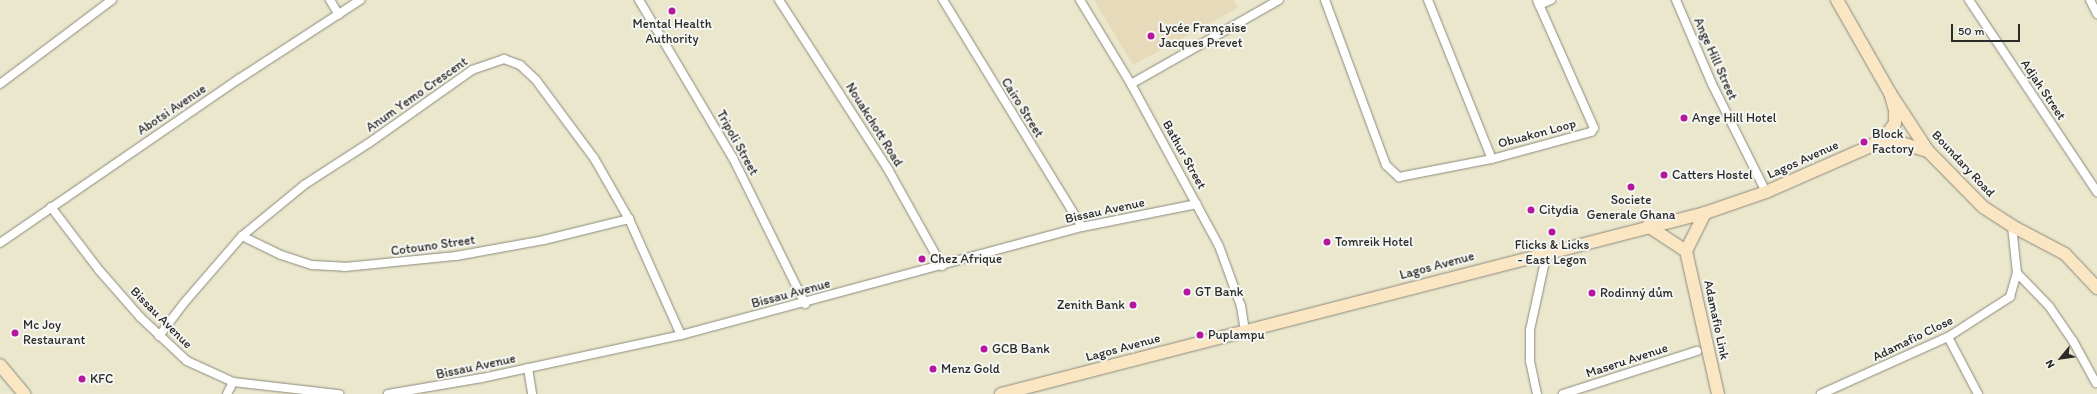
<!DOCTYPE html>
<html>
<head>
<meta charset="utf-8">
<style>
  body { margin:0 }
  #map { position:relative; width:2097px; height:394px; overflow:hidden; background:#ebe7cd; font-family:Itim,sans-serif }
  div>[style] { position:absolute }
  .built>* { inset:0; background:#e7daba }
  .roads { filter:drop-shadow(0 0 1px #8b897c) drop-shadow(0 0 1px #8b897c) }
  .street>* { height:8px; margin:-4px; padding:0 4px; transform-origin:4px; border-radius:4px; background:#fff }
  .secondary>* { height:12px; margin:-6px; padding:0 6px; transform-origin:6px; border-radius:6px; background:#fbe6c4 }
  .dots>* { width:11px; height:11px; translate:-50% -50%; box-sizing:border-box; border:2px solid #f6f6f2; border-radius:50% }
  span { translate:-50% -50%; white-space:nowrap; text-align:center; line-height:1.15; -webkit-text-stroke:4px #f6f6f2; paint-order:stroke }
  .poi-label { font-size:13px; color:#2b2b2b }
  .left { translate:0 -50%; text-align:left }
  .right { translate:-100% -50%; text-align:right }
  .street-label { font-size:13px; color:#2b2b2b }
  .north { position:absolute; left:2041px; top:338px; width:40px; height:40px; -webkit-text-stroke:3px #f6f6f2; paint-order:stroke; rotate:241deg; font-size:11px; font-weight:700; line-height:16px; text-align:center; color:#2b2b2b }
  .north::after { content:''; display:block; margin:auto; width:14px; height:18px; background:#2b2b2b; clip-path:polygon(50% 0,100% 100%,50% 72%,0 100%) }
  .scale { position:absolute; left:1951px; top:24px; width:69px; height:18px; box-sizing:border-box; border:2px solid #2b2b2b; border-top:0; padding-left:5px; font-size:12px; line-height:14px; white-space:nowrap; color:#2b2b2b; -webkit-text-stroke:3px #f6f6f2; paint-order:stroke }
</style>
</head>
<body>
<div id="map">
  <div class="built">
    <div style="clip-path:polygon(1094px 0,1233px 0,1238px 8px,1133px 65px)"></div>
  </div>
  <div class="roads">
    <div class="street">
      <div style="left:330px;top:0;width:17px;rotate:59deg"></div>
      <div style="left:639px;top:0;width:184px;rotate:59.3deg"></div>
      <div style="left:733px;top:158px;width:163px;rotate:63.7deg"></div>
      <div style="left:779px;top:0;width:203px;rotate:57.2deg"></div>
      <div style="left:889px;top:171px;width:109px;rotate:60.8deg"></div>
      <div style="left:943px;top:0;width:266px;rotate:58.5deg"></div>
      <div style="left:1080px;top:0;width:98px;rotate:58.7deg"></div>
      <div style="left:1131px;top:84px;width:184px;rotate:61.5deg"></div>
      <div style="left:1219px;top:246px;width:64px;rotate:69.9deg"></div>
      <div style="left:1241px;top:306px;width:24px;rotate:81deg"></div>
      <div style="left:1325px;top:0;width:176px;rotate:69.7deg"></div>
      <div style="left:1386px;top:165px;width:18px;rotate:43deg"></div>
      <div style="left:1399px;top:177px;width:95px;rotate:-11deg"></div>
      <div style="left:1492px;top:159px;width:103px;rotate:-15.3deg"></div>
      <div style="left:1591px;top:132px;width:5px;rotate:-53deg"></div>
      <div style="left:1594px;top:128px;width:140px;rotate:-114deg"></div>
      <div style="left:1428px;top:0;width:171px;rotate:68.1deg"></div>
      <div style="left:1676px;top:0;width:91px;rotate:66.8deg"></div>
      <div style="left:1712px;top:84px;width:121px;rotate:63.4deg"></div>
      <div style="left:1969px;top:0;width:231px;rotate:56.3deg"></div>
      <div style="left:2090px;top:0;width:16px;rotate:63deg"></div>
      <div style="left:1539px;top:5px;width:13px;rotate:-23deg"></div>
      <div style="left:0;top:84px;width:140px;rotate:-36.9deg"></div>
      <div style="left:1131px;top:84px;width:170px;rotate:-29.6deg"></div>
      <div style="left:51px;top:207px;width:79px;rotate:52.7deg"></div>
      <div style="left:99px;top:270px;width:62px;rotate:48.9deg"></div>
      <div style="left:140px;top:317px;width:64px;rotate:43.1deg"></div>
      <div style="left:187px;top:361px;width:51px;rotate:24.5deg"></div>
      <div style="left:233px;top:382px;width:107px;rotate:6.5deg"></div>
      <div style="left:242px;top:236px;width:43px;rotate:26deg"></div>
      <div style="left:281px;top:255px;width:33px;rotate:18deg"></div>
      <div style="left:312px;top:265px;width:33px;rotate:3deg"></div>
      <div style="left:345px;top:267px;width:112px;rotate:-5.7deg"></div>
      <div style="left:456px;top:256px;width:89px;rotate:-10.3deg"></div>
      <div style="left:544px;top:240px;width:88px;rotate:-13.9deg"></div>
      <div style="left:0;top:243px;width:290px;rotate:-34.5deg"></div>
      <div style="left:239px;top:79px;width:145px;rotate:-33.1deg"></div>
      <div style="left:2017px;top:273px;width:46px;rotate:45.9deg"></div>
      <div style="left:2049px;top:306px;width:42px;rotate:55.6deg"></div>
      <div style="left:2073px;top:341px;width:48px;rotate:61.3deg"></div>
      <div style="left:159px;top:336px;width:41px;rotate:-52.9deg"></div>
      <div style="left:184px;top:303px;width:89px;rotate:-49.1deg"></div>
      <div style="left:242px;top:236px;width:80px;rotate:-39.4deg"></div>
      <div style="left:304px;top:185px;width:77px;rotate:-32.9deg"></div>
      <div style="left:369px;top:143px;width:126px;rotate:-35.3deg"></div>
      <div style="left:472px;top:70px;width:34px;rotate:-19deg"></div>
      <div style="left:504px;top:59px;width:17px;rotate:21deg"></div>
      <div style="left:520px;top:65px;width:22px;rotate:43deg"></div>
      <div style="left:536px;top:80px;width:97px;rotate:53.4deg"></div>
      <div style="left:594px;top:158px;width:70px;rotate:60.2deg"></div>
      <div style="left:629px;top:219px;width:127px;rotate:65.9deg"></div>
      <div style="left:1948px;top:337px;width:64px;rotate:62.2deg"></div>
      <div style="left:528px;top:368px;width:26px;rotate:81deg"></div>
      <div style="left:227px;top:394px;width:13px;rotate:-63deg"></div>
      <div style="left:388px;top:394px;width:95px;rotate:-9.7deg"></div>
      <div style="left:482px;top:378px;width:204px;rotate:-12.2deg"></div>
      <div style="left:681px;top:335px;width:415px;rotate:-15.1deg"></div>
      <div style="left:1082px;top:227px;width:117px;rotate:-11.3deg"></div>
      <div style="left:1537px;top:394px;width:34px;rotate:-102deg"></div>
      <div style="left:1530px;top:361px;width:31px;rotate:-90deg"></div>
      <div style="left:1530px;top:330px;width:80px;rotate:-77.7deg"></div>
      <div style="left:1563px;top:394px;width:141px;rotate:-17.8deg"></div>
      <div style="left:1821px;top:394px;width:139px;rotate:-24.2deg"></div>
      <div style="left:1948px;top:337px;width:74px;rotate:-32.8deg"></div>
      <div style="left:2010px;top:297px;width:25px;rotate:-74deg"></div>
      <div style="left:2017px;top:273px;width:47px;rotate:-96.1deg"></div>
    </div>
    <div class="secondary">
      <div style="left:1837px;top:0;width:107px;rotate:60.3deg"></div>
      <div style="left:1890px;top:93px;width:69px;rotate:56.8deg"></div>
      <div style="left:1928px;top:151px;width:78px;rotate:45.5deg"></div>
      <div style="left:1983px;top:207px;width:35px;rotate:33deg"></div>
      <div style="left:2012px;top:226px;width:60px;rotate:27.8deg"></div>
      <div style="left:2065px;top:254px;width:47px;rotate:46.7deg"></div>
      <div style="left:1874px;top:144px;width:24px;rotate:-5deg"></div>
      <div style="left:1898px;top:142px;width:31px;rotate:17deg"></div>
      <div style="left:1705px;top:213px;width:42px;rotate:116.6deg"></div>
      <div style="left:1686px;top:251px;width:147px;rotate:77.4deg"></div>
      <div style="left:1648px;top:226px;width:45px;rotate:33.3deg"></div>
      <div style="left:0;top:365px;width:38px;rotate:50deg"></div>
      <div style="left:1001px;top:394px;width:727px;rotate:-14.42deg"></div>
      <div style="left:1705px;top:213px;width:65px;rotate:-19deg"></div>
      <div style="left:1766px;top:192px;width:117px;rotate:-23.7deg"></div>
      <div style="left:1873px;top:145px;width:18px;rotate:-38deg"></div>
      <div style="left:1887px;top:134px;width:14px;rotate:-54deg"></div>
      <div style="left:1895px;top:123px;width:13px;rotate:-90deg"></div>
      <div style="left:1895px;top:110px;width:18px;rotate:-106deg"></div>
    </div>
  </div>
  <div class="dots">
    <div style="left:672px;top:11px;background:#b5179e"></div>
    <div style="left:1151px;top:36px;background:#b5179e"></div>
    <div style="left:1684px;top:118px;background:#b5179e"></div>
    <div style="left:1864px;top:142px;background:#b5179e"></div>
    <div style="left:1664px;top:175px;background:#b5179e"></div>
    <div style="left:1631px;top:187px;background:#b5179e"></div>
    <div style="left:1531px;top:210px;background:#b5179e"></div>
    <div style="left:1552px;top:232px;background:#b5179e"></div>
    <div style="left:1327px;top:242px;background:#b5179e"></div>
    <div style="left:922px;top:259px;background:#b5179e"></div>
    <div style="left:1187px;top:292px;background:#b5179e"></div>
    <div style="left:1592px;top:293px;background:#b5179e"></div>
    <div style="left:1133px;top:305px;background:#b5179e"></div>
    <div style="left:15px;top:333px;background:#b5179e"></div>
    <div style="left:1200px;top:335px;background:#b5179e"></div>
    <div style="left:984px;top:349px;background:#b5179e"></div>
    <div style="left:933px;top:369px;background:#b5179e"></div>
    <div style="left:82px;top:379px;background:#b5179e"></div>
  </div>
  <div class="poi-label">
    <span style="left:672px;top:32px">Mental Health<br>Authority</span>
    <span class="left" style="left:1159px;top:36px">Lycée Française<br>Jacques Prevet</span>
    <span class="left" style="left:1692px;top:118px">Ange Hill Hotel</span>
    <span class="left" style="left:1872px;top:142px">Block<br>Factory</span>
    <span class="left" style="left:1672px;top:175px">Catters Hostel</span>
    <span style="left:1631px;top:208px">Societe<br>Generale Ghana</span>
    <span class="left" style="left:1539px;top:210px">Citydia</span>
    <span class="left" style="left:1335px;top:242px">Tomreik Hotel</span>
    <span style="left:1552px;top:253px">Flicks &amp; Licks<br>- East Legon</span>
    <span class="left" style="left:930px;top:259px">Chez Afrique</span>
    <span class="left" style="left:1195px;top:292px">GT Bank</span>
    <span class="left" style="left:1600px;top:293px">Rodinný dům</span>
    <span class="right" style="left:1125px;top:305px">Zenith Bank</span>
    <span class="left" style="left:23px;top:333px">Mc Joy<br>Restaurant</span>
    <span class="left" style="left:1208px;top:335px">Puplampu</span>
    <span class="left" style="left:992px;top:349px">GCB Bank</span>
    <span class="left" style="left:941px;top:369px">Menz Gold</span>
    <span class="left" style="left:90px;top:379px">KFC</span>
  </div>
  <div class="street-label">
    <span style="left:1715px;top:59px;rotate:66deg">Ange Hill Street</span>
    <span style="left:2043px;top:90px;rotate:56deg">Adjah Street</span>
    <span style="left:417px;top:95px;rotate:-35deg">Anum Yemo Crescent</span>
    <span style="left:1022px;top:108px;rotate:58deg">Cairo Street</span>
    <span style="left:172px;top:110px;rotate:-34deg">Abotsi Avenue</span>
    <span style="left:874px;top:125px;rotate:58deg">Nouakchott Road</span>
    <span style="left:1537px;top:134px;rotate:-15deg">Obuakon Loop</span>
    <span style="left:737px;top:143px;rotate:61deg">Tripoli Street</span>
    <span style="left:1184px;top:155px;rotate:61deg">Bathur Street</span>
    <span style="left:1803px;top:160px;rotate:-24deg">Lagos Avenue</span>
    <span style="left:1963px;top:164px;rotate:47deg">Boundary Road</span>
    <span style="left:1105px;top:211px;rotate:-12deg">Bissau Avenue</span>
    <span style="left:433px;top:246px;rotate:-8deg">Cotouno Street</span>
    <span style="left:1437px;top:266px;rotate:-15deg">Lagos Avenue</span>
    <span style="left:791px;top:294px;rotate:-15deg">Bissau Avenue</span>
    <span style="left:161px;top:318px;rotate:45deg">Bissau Avenue</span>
    <span style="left:1716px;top:320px;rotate:78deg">Adamafio Link</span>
    <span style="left:1913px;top:339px;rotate:-26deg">Adamafio Close</span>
    <span style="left:1123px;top:348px;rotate:-15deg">Lagos Avenue</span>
    <span style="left:1627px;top:361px;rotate:-18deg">Maseru Avenue</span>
    <span style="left:476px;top:367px;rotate:-12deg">Bissau Avenue</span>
  </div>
  <div class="north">N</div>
  <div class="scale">50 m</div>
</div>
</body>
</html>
